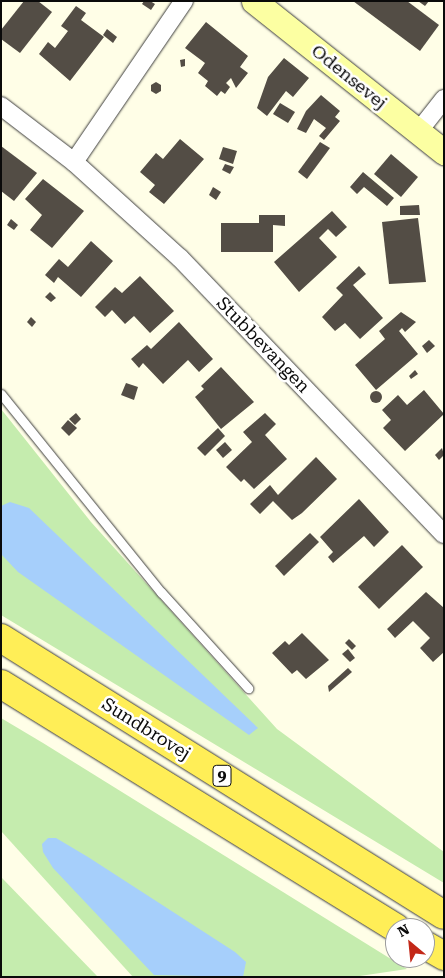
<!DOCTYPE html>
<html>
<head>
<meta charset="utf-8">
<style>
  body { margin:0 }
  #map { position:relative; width:445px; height:978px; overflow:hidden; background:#fffee7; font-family:"Roboto Serif",serif }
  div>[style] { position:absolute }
  .green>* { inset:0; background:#c5ecae }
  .water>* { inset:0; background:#a6cffb }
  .building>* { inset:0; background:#534d45 }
  .round { border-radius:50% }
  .roads { filter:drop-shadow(0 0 1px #3d3d3d) drop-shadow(0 0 1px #3d3d3d) }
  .lane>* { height:9px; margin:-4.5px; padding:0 4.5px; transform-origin:4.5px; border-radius:4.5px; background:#fff }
  .street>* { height:18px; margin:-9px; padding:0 9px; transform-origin:9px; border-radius:9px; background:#fff }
  .secondary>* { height:25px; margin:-12.5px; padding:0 12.5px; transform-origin:12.5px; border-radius:12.5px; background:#fcffa2 }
  .primary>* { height:28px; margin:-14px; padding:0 14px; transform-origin:14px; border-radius:14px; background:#ffee57 }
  span { translate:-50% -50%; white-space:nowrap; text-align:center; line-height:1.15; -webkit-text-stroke:5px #fff; paint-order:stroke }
  .shield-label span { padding:1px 4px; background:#fff; border:1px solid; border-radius:4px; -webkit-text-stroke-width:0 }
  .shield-label { font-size:16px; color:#0a0a0a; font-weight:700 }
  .street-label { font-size:18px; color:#0a0a0a }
  .frame { position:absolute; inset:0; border:2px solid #0a0a0a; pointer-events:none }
  .north { position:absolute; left:385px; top:918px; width:50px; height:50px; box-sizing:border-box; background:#fff; border:1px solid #9d9d9d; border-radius:50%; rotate:332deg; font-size:14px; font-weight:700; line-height:20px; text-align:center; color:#0a0a0a }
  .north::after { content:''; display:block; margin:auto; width:18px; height:22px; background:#c32818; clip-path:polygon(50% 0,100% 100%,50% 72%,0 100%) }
</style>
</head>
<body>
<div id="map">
  <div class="green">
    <div style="clip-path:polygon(1px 409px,91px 522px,277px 729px,444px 852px,444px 883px,1px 615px)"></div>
    <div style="clip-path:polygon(1px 718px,43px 743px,407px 969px,353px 977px,133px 977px,1px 831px)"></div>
    <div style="clip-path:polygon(1px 877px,98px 977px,1px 977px)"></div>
  </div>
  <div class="water">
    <div style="clip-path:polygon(10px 502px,29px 508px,258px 728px,249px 735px,18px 572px,1px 554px,1px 506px)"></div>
    <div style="clip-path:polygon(48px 838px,56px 838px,88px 857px,235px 952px,246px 962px,243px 977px,154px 975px,53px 868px,43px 852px,42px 844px)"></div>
  </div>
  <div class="building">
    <div style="clip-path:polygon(24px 1px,38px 1px,52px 12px,20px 53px,1px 39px,1px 30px)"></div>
    <div style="clip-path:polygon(144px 1px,150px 1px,155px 4px,151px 10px,142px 4px)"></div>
    <div style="clip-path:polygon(353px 1px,407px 1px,439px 25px,420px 51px)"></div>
    <div style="clip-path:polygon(418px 1px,429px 1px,425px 6px)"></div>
    <div style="clip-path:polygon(76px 6px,86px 13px,81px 20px,104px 37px,70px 81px,39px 54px,48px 42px,55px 48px,68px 31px,61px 26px)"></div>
    <div style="clip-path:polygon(206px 22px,248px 56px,240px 67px,248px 73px,236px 88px,231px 78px,226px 83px,230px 87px,225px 94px,221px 91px,217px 96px,205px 86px,208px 81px,198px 73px,205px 63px,185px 48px)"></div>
    <div style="clip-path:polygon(107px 29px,117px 37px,113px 43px,103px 35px)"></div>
    <div style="clip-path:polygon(284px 58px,309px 78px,293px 97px,286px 91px,267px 116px,257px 108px,268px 77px)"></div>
    <div style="clip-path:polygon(185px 59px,185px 66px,181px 67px,180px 60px)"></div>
    <div style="clip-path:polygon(156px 82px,161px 85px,161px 91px,156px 94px,151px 91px,151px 85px)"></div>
    <div style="clip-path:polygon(321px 95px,340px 111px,335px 117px,340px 121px,324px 140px,319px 136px,326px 128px,314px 119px,306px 133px,297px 129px,306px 111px)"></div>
    <div style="clip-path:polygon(280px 103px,295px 112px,288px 123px,273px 114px)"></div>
    <div style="clip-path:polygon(180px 139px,204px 159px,164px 204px,149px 192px,155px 185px,140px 172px,156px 153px,163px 159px)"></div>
    <div style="clip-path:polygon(320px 142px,330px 148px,307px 179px,298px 172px)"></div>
    <div style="clip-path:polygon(1px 146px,37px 173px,14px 201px,1px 191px)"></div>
    <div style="clip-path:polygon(223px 147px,237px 151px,233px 164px,219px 159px)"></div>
    <div style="clip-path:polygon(391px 154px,418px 177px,401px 197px,374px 174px)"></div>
    <div style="clip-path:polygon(225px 164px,234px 167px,230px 174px,222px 170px)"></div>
    <div style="clip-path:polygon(363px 172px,394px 198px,387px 206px,364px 187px,357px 194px,350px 187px)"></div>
    <div style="clip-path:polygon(43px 179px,84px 211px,52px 248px,30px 230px,42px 215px,25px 199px)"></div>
    <div style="clip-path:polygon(213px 187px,221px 192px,216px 200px,209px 195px)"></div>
    <div style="clip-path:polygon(419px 205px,420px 215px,400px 215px,400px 206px)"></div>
    <div style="clip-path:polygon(332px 211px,347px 227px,336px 237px,328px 229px,319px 238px,337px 257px,299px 292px,274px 262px)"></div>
    <div style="clip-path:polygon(259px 215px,285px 215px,285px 226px,273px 225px,273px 252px,221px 252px,221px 223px,259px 223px)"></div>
    <div style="clip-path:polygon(418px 218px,426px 282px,389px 284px,382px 222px)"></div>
    <div style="clip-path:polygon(11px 219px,18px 225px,14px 230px,7px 225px)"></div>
    <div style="clip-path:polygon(91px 241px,113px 261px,81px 297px,58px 277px,54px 283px,45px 275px,59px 259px,68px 267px)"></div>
    <div style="clip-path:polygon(359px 266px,366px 274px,353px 285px,383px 318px,360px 339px,345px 323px,335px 331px,322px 317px,343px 295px,336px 288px)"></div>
    <div style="clip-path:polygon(140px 276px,174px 311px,150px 333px,134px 316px,125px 324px,112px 310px,105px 317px,95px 307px,115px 287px,122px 293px)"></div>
    <div style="clip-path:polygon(50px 292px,56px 298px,51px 302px,45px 297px)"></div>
    <div style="clip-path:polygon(401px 312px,416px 322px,405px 332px,402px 328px,399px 331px,418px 354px,376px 390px,355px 365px,385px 339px,379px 331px)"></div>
    <div style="clip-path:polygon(31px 317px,36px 322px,32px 327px,27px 322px)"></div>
    <div style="clip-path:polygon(179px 322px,213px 359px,199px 372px,188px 360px,163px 384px,143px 363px,139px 368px,131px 359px,147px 345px,151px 349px)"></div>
    <div style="clip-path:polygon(429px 340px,435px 346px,427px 353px,422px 346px)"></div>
    <div style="clip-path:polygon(221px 367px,254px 402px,221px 429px,195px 397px,204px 389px,201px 386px)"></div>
    <div style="clip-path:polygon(415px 370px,418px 374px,411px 379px,409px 376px)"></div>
    <div style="clip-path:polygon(126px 383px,138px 387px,134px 400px,121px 395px)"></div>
    <div style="clip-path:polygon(424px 390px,444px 414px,405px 451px,383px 428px,391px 420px,382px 410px,398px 395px,407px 405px)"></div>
    <div class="round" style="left:370px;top:391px;width:12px;height:12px"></div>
    <div style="clip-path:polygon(76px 413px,81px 419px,75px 425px,69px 419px)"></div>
    <div style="clip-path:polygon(265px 413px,276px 424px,265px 435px,287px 459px,254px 489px,244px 479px,241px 482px,226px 467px,252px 442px,243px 432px)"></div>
    <div style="clip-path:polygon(68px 420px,77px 428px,69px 436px,61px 428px)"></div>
    <div style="clip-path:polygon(218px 428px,225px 436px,205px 456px,197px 448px)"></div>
    <div style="clip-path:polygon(225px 442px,232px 450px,223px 458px,216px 450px)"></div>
    <div style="clip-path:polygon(442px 448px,444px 455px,439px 460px,435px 455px)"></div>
    <div style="clip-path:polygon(316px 457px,337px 479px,302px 513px,292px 520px,273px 501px,260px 514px,250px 504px,270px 485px,278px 495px)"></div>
    <div style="clip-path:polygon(359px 499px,389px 532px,374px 547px,364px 536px,333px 563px,328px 557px,333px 552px,320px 537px)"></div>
    <div style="clip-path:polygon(310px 533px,319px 542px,284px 576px,275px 566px)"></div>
    <div style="clip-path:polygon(402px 545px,423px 567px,379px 609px,358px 587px)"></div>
    <div style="clip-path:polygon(426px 592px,444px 608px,444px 652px,433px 662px,420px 648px,430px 638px,413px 621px,395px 638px,387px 629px)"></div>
    <div style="clip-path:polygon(302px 633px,329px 660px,306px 679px,297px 670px,292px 674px,272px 653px,285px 641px,289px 645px)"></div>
    <div style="clip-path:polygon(349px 639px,356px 646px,352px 650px,345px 643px)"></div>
    <div style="clip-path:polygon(348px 649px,355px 658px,350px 662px,342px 654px)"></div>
    <div style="clip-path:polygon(348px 668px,352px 672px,329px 692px,328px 686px)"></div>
  </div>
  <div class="roads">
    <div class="lane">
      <div style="left:1px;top:394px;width:255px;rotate:51.1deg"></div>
      <div style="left:161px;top:592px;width:130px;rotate:47.8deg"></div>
    </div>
    <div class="street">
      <div style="left:1px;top:106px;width:92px;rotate:37.5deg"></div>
      <div style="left:74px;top:162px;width:143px;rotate:42.2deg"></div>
      <div style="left:180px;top:258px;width:382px;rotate:46.3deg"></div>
      <div style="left:418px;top:132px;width:42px;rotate:-51.8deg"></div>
      <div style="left:74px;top:162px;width:195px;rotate:-55.7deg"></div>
    </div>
    <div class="secondary">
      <div style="left:254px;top:1px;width:243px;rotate:38.5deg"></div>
    </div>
    <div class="primary">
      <div style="left:1px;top:638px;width:522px;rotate:32.02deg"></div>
      <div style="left:1px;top:684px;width:464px;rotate:31.7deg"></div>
      <div style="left:425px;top:945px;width:22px;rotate:30deg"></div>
    </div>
  </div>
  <div class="shield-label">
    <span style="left:222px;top:776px">9</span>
  </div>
  <div class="street-label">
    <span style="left:349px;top:77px;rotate:39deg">Odensevej</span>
    <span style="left:263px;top:345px;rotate:46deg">Stubbevangen</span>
    <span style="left:146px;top:729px;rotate:32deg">Sundbrovej</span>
  </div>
  <div class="frame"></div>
  <div class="north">N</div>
</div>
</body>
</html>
